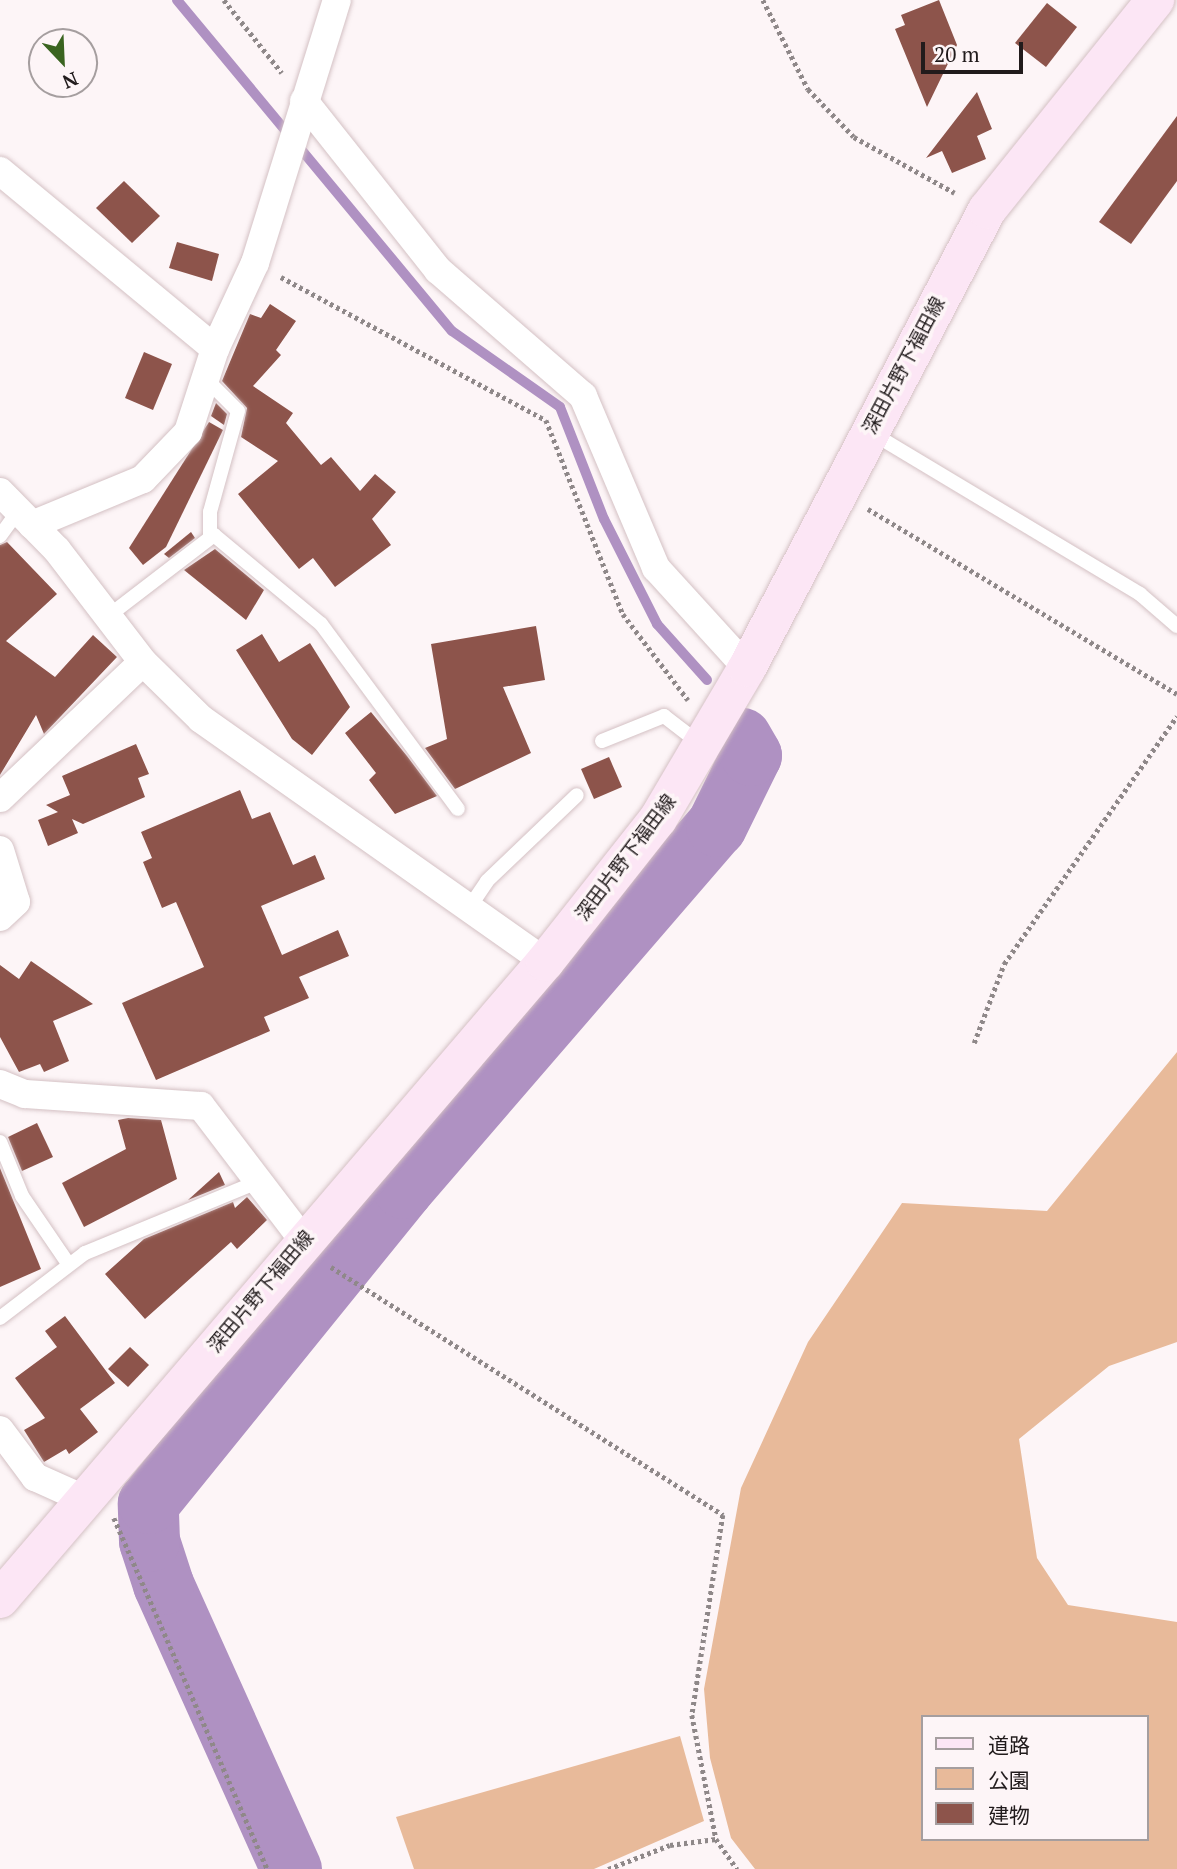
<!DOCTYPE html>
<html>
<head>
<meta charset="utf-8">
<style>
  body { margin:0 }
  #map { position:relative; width:1177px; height:1869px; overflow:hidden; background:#fdf5f7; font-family:"PT Serif","Noto Sans JP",serif }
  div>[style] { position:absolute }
  .green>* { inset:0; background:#e8ba9a }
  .stream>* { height:10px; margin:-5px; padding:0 5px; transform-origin:5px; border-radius:5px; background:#af91c2 }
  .river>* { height:61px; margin:-30.5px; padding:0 30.5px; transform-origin:30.5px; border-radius:30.5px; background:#af91c2 }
  .building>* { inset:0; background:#8d544b }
  .path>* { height:4.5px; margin-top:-2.25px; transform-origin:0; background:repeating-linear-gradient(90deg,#8f8889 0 3.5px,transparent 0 7px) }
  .roads { filter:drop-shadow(0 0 2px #d4c1c4) drop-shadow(0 0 2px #d4c1c4) }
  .service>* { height:14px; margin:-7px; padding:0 7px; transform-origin:7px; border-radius:7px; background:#fff }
  .minor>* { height:28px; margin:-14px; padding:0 14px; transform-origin:14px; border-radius:14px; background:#fff }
  .secondary>* { height:38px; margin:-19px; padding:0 19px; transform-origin:19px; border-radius:19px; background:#fce6f5 }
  span { translate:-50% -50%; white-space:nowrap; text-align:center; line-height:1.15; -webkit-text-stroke:7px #fdf5f7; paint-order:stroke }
  .street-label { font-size:19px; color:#211b1c }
  .legend { position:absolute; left:921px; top:1715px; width:228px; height:126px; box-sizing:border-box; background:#fdf5f7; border:2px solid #a59e9f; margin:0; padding:9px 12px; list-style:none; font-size:21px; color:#211b1c }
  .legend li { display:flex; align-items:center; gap:14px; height:35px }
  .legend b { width:35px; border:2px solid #a59e9f }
  .north { position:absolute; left:28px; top:28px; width:70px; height:70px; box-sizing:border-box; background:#fdf5f7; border:2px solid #a59e9f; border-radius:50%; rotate:157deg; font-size:19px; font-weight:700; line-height:28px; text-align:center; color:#211b1c }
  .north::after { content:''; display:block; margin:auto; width:24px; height:32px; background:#3a6420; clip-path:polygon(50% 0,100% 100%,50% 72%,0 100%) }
  .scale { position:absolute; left:921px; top:42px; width:102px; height:32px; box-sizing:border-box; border:4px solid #211b1c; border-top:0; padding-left:9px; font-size:21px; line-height:24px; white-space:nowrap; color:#211b1c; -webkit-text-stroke:5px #fdf5f7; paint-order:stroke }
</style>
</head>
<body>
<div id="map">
  <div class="green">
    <div style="clip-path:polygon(evenodd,1177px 1052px,1177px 1342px,1109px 1366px,1019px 1439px,1037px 1558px,1068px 1605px,1177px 1622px,1177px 1869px,755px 1869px,731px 1838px,710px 1758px,704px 1689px,741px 1488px,808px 1342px,902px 1203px,1047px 1211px,1177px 1052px,923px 1717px,1147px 1717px,1147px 1839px,923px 1839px,923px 1717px)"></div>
    <div style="clip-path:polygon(680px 1736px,704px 1821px,594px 1869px,414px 1869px,396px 1817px)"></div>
  </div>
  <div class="stream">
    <div style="left:177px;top:0;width:430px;rotate:50.3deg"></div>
    <div style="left:452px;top:331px;width:132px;rotate:35.1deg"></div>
    <div style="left:560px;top:407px;width:120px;rotate:68.6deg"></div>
    <div style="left:604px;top:519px;width:118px;rotate:63.2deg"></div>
    <div style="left:657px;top:624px;width:75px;rotate:48.2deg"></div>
  </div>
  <div class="river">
    <div style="left:291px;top:1869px;width:312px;rotate:-114.2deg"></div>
    <div style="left:163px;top:1584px;width:45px;rotate:-108deg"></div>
    <div style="left:149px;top:1541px;width:38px;rotate:-92deg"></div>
    <div style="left:148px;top:1503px;width:405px;rotate:-51deg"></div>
    <div style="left:403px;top:1188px;width:479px;rotate:-49.2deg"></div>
    <div style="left:716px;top:826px;width:79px;rotate:-63.8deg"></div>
    <div style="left:751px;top:755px;width:20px;rotate:-120deg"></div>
  </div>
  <div class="building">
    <div style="clip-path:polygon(939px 0,957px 45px,927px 107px,895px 29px,905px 25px,901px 15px)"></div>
    <div style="clip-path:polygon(1047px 3px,1077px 27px,1046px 67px,1015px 43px)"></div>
    <div style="clip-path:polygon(977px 92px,992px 129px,977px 136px,986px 159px,952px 173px,942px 151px,926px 158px)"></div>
    <div style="clip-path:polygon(1177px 116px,1177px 181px,1131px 244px,1099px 222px)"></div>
    <div style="clip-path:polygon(124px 181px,160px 216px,132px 243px,96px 208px)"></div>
    <div style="clip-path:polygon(177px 242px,219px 254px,212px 281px,169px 268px)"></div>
    <div style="clip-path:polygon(270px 304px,296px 321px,276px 350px,281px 355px,253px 386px,293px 413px,286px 423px,321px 465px,331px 457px,360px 491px,375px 474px,396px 492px,372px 519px,391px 545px,335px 587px,313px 558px,299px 569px,238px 494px,278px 461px,241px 437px,247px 408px,222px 381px,250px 314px,261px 318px)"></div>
    <div style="clip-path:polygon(144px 352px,172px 364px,153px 410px,125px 398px)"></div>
    <div style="clip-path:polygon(216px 403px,227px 414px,224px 425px,211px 416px)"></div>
    <div style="clip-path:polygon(209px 422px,223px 430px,166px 547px,143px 565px,129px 548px)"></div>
    <div style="clip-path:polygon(191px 532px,195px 538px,169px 558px,164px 554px)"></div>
    <div style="clip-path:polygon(7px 542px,57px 594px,6px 641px,55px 677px,93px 635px,117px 657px,44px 734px,36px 715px,0 775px,0 545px)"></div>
    <div style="clip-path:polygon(215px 549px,264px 590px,246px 620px,184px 570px)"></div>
    <div style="clip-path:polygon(536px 626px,545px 680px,503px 687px,531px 753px,455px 789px,425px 748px,447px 739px,431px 644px)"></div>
    <div style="clip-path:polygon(262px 634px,279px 662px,310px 643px,350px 707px,312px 755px,292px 739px,236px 650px)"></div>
    <div style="clip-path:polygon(371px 712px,407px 756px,437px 796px,395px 814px,369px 780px,376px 773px,345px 733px)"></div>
    <div style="clip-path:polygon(136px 744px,149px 774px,138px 778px,145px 797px,83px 824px,72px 819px,78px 833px,48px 846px,38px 820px,58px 812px,46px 805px,70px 795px,62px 776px)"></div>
    <div style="clip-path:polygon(609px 757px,622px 787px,594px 799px,581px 769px)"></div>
    <div style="clip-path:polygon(240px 790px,252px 819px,270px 812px,293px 865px,315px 855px,325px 879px,261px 906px,282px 955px,338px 930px,349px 956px,299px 977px,309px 998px,264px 1017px,270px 1031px,156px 1080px,122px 1003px,204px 967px,176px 902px,162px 908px,143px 862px,152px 858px,141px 832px)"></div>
    <div style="clip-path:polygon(31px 961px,93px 1004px,53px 1021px,69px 1061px,44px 1072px,40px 1064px,19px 1072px,0 1037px,0 965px,19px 979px)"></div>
    <div style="clip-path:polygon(128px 1118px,161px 1120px,177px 1179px,84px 1227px,62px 1183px,126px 1149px,118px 1120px)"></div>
    <div style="clip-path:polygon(37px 1123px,53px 1157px,22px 1171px,8px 1137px)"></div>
    <div style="clip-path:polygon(0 1168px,41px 1269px,0 1287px)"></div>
    <div style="clip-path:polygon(219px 1172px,225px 1185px,188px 1200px)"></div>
    <div style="clip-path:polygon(247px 1197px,267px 1220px,237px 1249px,231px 1242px,145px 1319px,105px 1274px,144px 1239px,233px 1202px,235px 1208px)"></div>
    <div style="clip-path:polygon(65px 1316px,115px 1383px,80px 1409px,98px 1432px,69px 1454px,66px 1449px,44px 1462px,24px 1430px,45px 1418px,15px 1378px,57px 1347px,45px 1331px)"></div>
    <div style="clip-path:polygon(130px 1347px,149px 1365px,128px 1387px,108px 1369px)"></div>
  </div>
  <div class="path">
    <div style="left:224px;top:0;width:93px;rotate:51.5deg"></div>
    <div style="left:763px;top:0;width:100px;rotate:63.2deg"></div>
    <div style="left:808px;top:89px;width:66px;rotate:46.2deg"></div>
    <div style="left:854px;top:137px;width:115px;rotate:29deg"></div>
    <div style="left:281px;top:277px;width:301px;rotate:28.4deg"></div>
    <div style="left:546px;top:420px;width:209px;rotate:68.4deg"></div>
    <div style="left:623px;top:614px;width:108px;rotate:52.9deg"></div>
    <div style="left:868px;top:509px;width:360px;rotate:30.9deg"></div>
    <div style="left:974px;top:1043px;width:85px;rotate:-69.2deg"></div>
    <div style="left:1004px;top:964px;width:302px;rotate:-55.1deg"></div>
    <div style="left:331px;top:1267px;width:464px;rotate:32.3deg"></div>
    <div style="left:723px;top:1515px;width:202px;rotate:98.8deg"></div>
    <div style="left:692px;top:1715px;width:126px;rotate:79deg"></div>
    <div style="left:716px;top:1839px;width:37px;rotate:55deg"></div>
    <div style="left:114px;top:1518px;width:383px;rotate:66.4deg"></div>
    <div style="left:608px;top:1869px;width:66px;rotate:-21.2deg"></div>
    <div style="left:670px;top:1845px;width:46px;rotate:-7.4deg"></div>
  </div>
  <div class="roads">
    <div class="service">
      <div style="left:208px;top:381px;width:42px;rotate:45deg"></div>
      <div style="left:238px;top:411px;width:105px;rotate:105.5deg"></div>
      <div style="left:210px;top:512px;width:24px;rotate:90deg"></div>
      <div style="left:872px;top:433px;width:313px;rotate:31deg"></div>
      <div style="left:1140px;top:594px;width:49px;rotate:40.9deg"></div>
      <div style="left:0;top:536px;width:32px;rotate:-54deg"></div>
      <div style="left:111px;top:614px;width:130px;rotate:-37.5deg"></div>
      <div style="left:214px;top:535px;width:139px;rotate:39.8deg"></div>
      <div style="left:321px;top:624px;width:230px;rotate:53.5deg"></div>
      <div style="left:602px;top:741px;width:67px;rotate:-22deg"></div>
      <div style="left:664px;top:716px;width:44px;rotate:37.6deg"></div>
      <div style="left:469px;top:908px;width:32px;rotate:-56deg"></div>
      <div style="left:487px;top:881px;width:124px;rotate:-43.7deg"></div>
      <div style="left:0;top:1142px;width:58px;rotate:67.8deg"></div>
      <div style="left:22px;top:1196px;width:83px;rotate:55.7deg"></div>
      <div style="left:0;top:1318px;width:107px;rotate:-37.4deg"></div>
      <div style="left:85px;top:1253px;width:186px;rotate:-22.4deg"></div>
    </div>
    <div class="minor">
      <div style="left:304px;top:101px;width:216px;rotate:51.6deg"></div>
      <div style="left:438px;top:270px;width:192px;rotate:41deg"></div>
      <div style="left:583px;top:396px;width:187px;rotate:67deg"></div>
      <div style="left:656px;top:568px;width:135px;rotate:47.7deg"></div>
      <div style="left:0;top:171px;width:279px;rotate:39.6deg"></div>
      <div style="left:0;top:492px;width:81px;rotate:45.5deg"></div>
      <div style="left:57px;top:550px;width:141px;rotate:52.5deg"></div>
      <div style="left:143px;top:662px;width:81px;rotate:44.5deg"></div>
      <div style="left:201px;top:719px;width:421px;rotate:35.2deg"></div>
      <div style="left:32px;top:525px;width:120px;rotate:-22.5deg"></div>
      <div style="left:143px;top:479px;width:65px;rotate:-46.2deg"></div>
      <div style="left:188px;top:432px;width:87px;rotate:-72deg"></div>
      <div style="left:215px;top:349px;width:95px;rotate:-65.1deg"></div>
      <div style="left:255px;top:263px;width:275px;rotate:-72.7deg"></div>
      <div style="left:0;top:798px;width:197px;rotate:-43.6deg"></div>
      <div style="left:0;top:850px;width:54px;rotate:72.9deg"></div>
      <div style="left:16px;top:902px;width:22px;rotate:137deg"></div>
      <div style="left:0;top:1084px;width:27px;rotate:22deg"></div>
      <div style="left:25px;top:1094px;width:176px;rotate:3.9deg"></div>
      <div style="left:201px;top:1106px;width:168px;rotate:52.7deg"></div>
      <div style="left:0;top:1430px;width:59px;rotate:53.3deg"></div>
      <div style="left:35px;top:1477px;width:54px;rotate:24.2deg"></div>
    </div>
    <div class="secondary">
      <div style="left:0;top:1599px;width:838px;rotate:-49.45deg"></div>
      <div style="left:545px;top:962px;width:182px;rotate:-51.7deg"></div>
      <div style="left:658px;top:819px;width:175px;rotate:-59.5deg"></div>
      <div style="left:747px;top:668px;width:517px;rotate:-62.34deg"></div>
      <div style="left:987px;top:210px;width:269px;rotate:-51.3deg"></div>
    </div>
  </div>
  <div class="street-label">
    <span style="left:903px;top:365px;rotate:-62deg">深田片野下福田線</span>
    <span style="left:625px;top:857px;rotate:-53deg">深田片野下福田線</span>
    <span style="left:260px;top:1291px;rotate:-50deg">深田片野下福田線</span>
  </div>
  <ul class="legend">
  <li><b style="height:9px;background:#fce6f5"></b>道路</li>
  <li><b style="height:19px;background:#e8ba9a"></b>公園</li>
  <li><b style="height:19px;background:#8d544b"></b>建物</li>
  </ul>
  <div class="north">N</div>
  <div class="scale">20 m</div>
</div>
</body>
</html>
